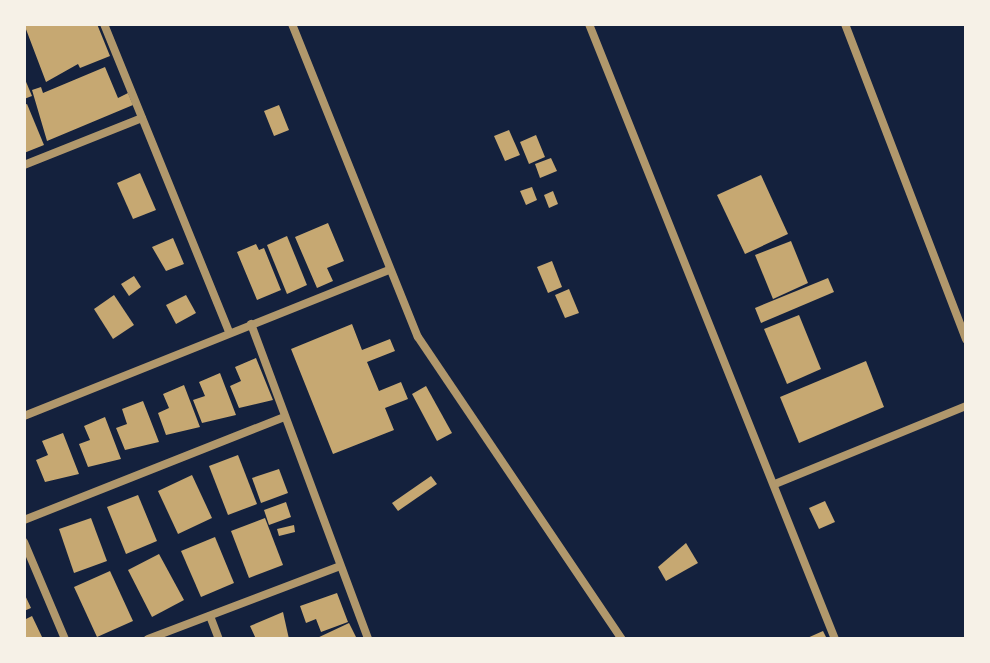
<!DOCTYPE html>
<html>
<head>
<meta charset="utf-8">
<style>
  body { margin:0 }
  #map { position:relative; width:990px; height:663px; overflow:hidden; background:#14213d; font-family:"DM Sans",sans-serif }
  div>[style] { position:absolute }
  .building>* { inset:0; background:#c6a872 }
  .minor>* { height:8px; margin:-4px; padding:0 4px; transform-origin:4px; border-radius:4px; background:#b1986c }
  span { translate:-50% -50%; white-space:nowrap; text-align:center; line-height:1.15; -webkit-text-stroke:8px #f6f1e7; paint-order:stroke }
  .frame { position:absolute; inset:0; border:26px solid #f6f1e7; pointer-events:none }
</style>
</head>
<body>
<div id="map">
  <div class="building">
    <div style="clip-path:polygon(24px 24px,97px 24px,110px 56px,80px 68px,78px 64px,46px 82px)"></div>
    <div style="clip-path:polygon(105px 67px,118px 98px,128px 93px,133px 105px,47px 141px,32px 90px,41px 87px,43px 93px)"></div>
    <div style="clip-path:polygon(24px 77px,32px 96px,24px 99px)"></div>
    <div style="clip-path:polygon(27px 104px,44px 145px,24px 153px,24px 105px)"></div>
    <div style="clip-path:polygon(279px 105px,289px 130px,274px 136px,264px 111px)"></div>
    <div style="clip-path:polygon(509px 130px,520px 155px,505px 161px,494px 136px)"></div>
    <div style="clip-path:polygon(536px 135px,545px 157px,529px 164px,520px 142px)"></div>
    <div style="clip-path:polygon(551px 158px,557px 171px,540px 178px,535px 164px)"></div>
    <div style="clip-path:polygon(140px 173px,156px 210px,133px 219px,117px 183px)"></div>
    <div style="clip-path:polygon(761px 175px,788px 234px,745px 254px,717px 195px)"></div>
    <div style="clip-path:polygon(532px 187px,537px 200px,526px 205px,520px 191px)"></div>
    <div style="clip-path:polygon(553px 191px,558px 204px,549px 208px,544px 195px)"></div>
    <div style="clip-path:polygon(328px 223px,344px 261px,327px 268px,333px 281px,317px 288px,295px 237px)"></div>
    <div style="clip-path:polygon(287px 236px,307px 285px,287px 294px,267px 245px)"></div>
    <div style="clip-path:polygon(173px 238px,184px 264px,166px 271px,152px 247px)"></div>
    <div style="clip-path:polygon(791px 241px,808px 283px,773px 299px,755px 255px)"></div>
    <div style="clip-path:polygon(256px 244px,259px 250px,264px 248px,281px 290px,257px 300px,237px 252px)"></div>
    <div style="clip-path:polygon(552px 261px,562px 287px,548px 293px,537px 267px)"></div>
    <div style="clip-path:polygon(134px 276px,141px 287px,129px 296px,121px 284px)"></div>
    <div style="clip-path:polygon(828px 278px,834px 292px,761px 323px,755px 308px)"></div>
    <div style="clip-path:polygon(569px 289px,579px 313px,565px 318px,555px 295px)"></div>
    <div style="clip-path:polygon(114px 295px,134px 325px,113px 339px,94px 309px)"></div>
    <div style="clip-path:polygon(186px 295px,196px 313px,176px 324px,166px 305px)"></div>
    <div style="clip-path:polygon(799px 315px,821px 369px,787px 384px,764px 329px)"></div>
    <div style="clip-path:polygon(352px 324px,362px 350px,390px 339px,395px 351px,367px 362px,379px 391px,401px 382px,408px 399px,385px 408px,394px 430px,333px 454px,291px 349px)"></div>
    <div style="clip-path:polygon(256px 358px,273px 400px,239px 408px,230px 386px,241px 381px,235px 367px)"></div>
    <div style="clip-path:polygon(866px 361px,884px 407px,799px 443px,780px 397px)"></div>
    <div style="clip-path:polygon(220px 373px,236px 415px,202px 423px,193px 400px,205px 396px,199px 382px)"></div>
    <div style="clip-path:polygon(184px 385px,200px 427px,166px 435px,158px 413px,169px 408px,163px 394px)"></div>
    <div style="clip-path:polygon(426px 386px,452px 433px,437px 441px,412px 394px)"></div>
    <div style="clip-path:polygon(143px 401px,159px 442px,125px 450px,116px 428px,127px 424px,122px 409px)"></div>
    <div style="clip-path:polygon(105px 417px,121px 459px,88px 467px,79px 444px,90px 440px,84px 426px)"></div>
    <div style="clip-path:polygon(63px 433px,79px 474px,45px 482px,36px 460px,48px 455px,42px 441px)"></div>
    <div style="clip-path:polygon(238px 455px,257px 504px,228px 515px,209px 466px)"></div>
    <div style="clip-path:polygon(279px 469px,288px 493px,261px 503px,252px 478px)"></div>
    <div style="clip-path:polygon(192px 475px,212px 518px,178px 534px,158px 491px)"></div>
    <div style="clip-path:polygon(431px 476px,437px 484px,398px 511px,392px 503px)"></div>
    <div style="clip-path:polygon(138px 495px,157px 541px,126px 554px,107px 507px)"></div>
    <div style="clip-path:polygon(825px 501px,835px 522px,819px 529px,809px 508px)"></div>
    <div style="clip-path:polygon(286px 502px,291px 517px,269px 525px,264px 510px)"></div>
    <div style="clip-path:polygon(91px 518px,107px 561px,74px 573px,59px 529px)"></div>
    <div style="clip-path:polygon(265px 518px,283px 565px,249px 578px,231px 531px)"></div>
    <div style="clip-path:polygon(294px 525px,295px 532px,279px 536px,277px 529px)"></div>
    <div style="clip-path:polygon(215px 537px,234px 583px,201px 597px,181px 551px)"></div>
    <div style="clip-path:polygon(686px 543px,698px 563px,666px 581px,658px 567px)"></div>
    <div style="clip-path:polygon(159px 554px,184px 600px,152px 617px,128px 570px)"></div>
    <div style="clip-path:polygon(110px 571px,133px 621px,97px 637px,74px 587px)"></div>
    <div style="clip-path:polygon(24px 593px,31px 608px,24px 611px)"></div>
    <div style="clip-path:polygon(337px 593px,348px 622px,321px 632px,316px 619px,306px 623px,300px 606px)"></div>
    <div style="clip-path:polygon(283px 612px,289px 639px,256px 639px,250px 626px)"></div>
    <div style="clip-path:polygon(32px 616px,43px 639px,24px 639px,24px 620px)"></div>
    <div style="clip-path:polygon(349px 623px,357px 639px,315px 639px)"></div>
    <div style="clip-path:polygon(823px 631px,827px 639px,805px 639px)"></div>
  </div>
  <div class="minor">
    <div style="left:104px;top:24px;width:332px;rotate:67.9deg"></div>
    <div style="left:292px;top:24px;width:337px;rotate:68.1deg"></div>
    <div style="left:418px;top:337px;width:364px;rotate:56deg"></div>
    <div style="left:589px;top:24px;width:662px;rotate:68.2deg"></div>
    <div style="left:845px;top:24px;width:338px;rotate:69deg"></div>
    <div style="left:24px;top:165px;width:127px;rotate:-21.7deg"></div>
    <div style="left:251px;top:324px;width:336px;rotate:69.6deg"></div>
    <div style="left:24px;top:416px;width:393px;rotate:-21.8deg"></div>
    <div style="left:775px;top:484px;width:206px;rotate:-22.2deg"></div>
    <div style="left:24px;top:520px;width:280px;rotate:-21.6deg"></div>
    <div style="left:24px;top:542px;width:105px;rotate:67.1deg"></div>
    <div style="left:210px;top:616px;width:25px;rotate:69deg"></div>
    <div style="left:148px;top:639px;width:205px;rotate:-20.8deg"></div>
  </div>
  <div class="frame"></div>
</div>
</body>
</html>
